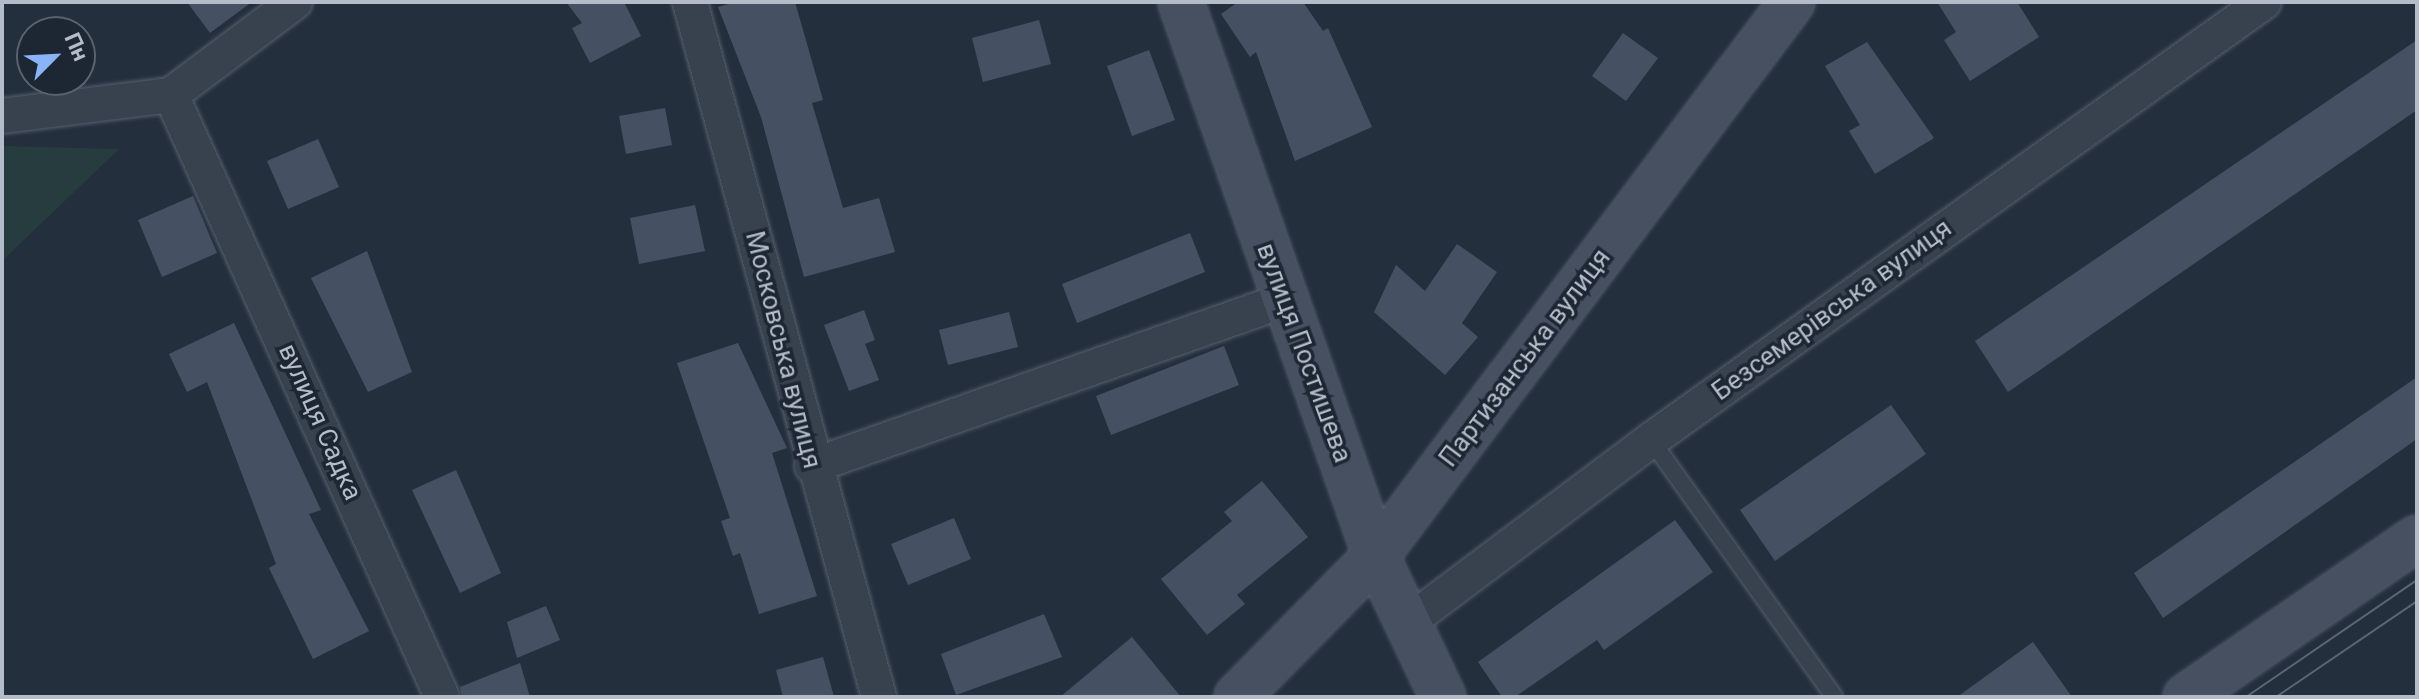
<!DOCTYPE html>
<html>
<head>
<meta charset="utf-8">
<style>
  body { margin:0 }
  #map { position:relative; width:2419px; height:699px; overflow:hidden; background:#242f3e; font-family:Roboto,sans-serif }
  div>[style] { position:absolute }
  .green>* { inset:0; background:#263c3f }
  .building>* { inset:0; background:#455162 }
  .roads { filter:drop-shadow(0 0 2px #565f6c) drop-shadow(0 0 2px #565f6c) }
  .lane>* { height:16px; margin:-8px; padding:0 8px; transform-origin:8px; border-radius:8px; background:#38414e }
  .street>* { height:34px; margin:-17px; padding:0 17px; transform-origin:17px; border-radius:17px; background:#38414e }
  .secondary>* { height:44px; margin:-22px; padding:0 22px; transform-origin:22px; border-radius:22px; background:#465061 }
  .tram>* { height:2px; margin:-1px; padding:0 1px; transform-origin:1px; border-radius:1px; background:#5a6575 }
  span { translate:-50% -50%; white-space:nowrap; text-align:center; line-height:1.15; -webkit-text-stroke:7px #1d2633; paint-order:stroke }
  .street-label { font-size:26px; color:#b4bcc9 }
  .frame { position:absolute; inset:0; border:4px solid #b4bcc9; pointer-events:none }
  .north { position:absolute; left:16px; top:16px; width:80px; height:80px; box-sizing:border-box; background:#1d2633; border:2px solid #59626f; border-radius:50%; rotate:66deg; font-size:22px; font-weight:700; line-height:32px; text-align:center; color:#b4bcc9 }
  .north::after { content:''; display:block; margin:auto; width:28px; height:36px; background:#8ab4f8; clip-path:polygon(50% 0,100% 100%,50% 72%,0 100%) }
</style>
</head>
<body>
<div id="map">
  <div class="green">
    <div style="clip-path:polygon(2px 146px,119px 149px,2px 261px)"></div>
  </div>
  <div class="building">
    <div style="clip-path:polygon(187px 2px,252px 2px,210px 33px)"></div>
    <div style="clip-path:polygon(566px 2px,624px 2px,641px 36px,590px 63px,572px 28px,582px 23px)"></div>
    <div style="clip-path:polygon(735px 2px,795px 2px,823px 100px,812px 103px,843px 208px,879px 198px,895px 252px,804px 277px,761px 117px,718px 7px)"></div>
    <div style="clip-path:polygon(1238px 2px,1303px 2px,1323px 31px,1328px 28px,1372px 127px,1295px 161px,1256px 52px,1250px 57px,1221px 14px)"></div>
    <div style="clip-path:polygon(1937px 2px,2017px 2px,2039px 37px,1970px 81px,1944px 40px,1956px 32px)"></div>
    <div style="clip-path:polygon(1039px 20px,1051px 64px,983px 82px,972px 38px)"></div>
    <div style="clip-path:polygon(1623px 33px,1658px 58px,1626px 101px,1592px 76px)"></div>
    <div style="clip-path:polygon(2417px 40px,2417px 110px,2008px 392px,1975px 341px)"></div>
    <div style="clip-path:polygon(1867px 42px,1934px 138px,1875px 174px,1849px 131px,1860px 125px,1825px 66px)"></div>
    <div style="clip-path:polygon(1149px 50px,1175px 120px,1132px 136px,1107px 66px)"></div>
    <div style="clip-path:polygon(665px 108px,672px 145px,626px 154px,619px 116px)"></div>
    <div style="clip-path:polygon(318px 139px,339px 187px,288px 209px,267px 161px)"></div>
    <div style="clip-path:polygon(193px 196px,217px 253px,162px 277px,138px 220px)"></div>
    <div style="clip-path:polygon(695px 205px,705px 251px,639px 264px,630px 218px)"></div>
    <div style="clip-path:polygon(1190px 233px,1205px 272px,1077px 323px,1062px 284px)"></div>
    <div style="clip-path:polygon(1457px 244px,1497px 272px,1462px 323px,1478px 337px,1445px 375px,1374px 312px,1396px 265px,1425px 291px)"></div>
    <div style="clip-path:polygon(367px 251px,412px 372px,368px 392px,311px 278px)"></div>
    <div style="clip-path:polygon(864px 310px,875px 340px,865px 344px,879px 380px,849px 391px,824px 325px)"></div>
    <div style="clip-path:polygon(1009px 312px,1018px 347px,948px 365px,939px 330px)"></div>
    <div style="clip-path:polygon(234px 323px,321px 510px,309px 514px,369px 631px,313px 659px,269px 568px,276px 564px,207px 382px,187px 392px,169px 354px)"></div>
    <div style="clip-path:polygon(738px 343px,787px 448px,772px 453px,817px 596px,759px 614px,740px 553px,733px 556px,721px 521px,730px 518px,677px 363px)"></div>
    <div style="clip-path:polygon(1224px 346px,1239px 385px,1111px 435px,1096px 396px)"></div>
    <div style="clip-path:polygon(2417px 377px,2417px 439px,2163px 618px,2134px 573px)"></div>
    <div style="clip-path:polygon(1891px 405px,1926px 454px,1775px 561px,1740px 510px)"></div>
    <div style="clip-path:polygon(456px 470px,501px 573px,460px 593px,412px 490px)"></div>
    <div style="clip-path:polygon(1262px 481px,1308px 537px,1237px 595px,1245px 604px,1207px 635px,1161px 579px,1232px 521px,1224px 512px)"></div>
    <div style="clip-path:polygon(954px 518px,971px 559px,908px 585px,891px 544px)"></div>
    <div style="clip-path:polygon(1675px 520px,1713px 572px,1604px 650px,1597px 640px,1515px 697px,1502px 697px,1478px 662px)"></div>
    <div style="clip-path:polygon(546px 606px,560px 640px,517px 658px,507px 622px)"></div>
    <div style="clip-path:polygon(1044px 614px,1062px 657px,956px 695px,941px 654px)"></div>
    <div style="clip-path:polygon(1132px 637px,1181px 697px,1060px 697px)"></div>
    <div style="clip-path:polygon(2033px 642px,2072px 697px,1957px 697px)"></div>
    <div style="clip-path:polygon(823px 657px,834px 697px,783px 697px,776px 670px)"></div>
    <div style="clip-path:polygon(520px 663px,530px 697px,462px 697px,460px 687px)"></div>
  </div>
  <div class="roads">
    <div class="lane">
      <div style="left:1651px;top:440px;width:315px;rotate:54.5deg"></div>
    </div>
    <div class="street">
      <div style="left:690px;top:2px;width:720px;rotate:74.79deg"></div>
      <div style="left:171px;top:95px;width:660px;rotate:65.76deg"></div>
      <div style="left:2px;top:116px;width:170px;rotate:-7.1deg"></div>
      <div style="left:171px;top:95px;width:155px;rotate:-36.9deg"></div>
      <div style="left:812px;top:466px;width:501px;rotate:-19.34deg"></div>
      <div style="left:1406px;top:624px;width:306px;rotate:-36.9deg"></div>
      <div style="left:1651px;top:440px;width:753px;rotate:-35.55deg"></div>
    </div>
    <div class="secondary">
      <div style="left:1181px;top:2px;width:587px;rotate:70.61deg"></div>
      <div style="left:1376px;top:556px;width:156px;rotate:64.6deg"></div>
      <div style="left:1237px;top:697px;width:198px;rotate:-45.4deg"></div>
      <div style="left:1376px;top:556px;width:693px;rotate:-53.1deg"></div>
      <div style="left:2186px;top:697px;width:280px;rotate:-34.5deg"></div>
    </div>
  </div>
  <div class="tram">
    <div style="left:2246px;top:697px;width:207px;rotate:-34.4deg"></div>
    <div style="left:2276px;top:697px;width:171px;rotate:-34.2deg"></div>
  </div>
  <div class="street-label">
    <span style="left:1832px;top:310px;rotate:-36deg">Безсемерівська вулиця</span>
    <span style="left:783px;top:350px;rotate:76deg">Московська вулиця</span>
    <span style="left:1304px;top:353px;rotate:70deg">вулиця Постишева</span>
    <span style="left:1525px;top:358px;rotate:-53deg">Партизанська вулиця</span>
    <span style="left:320px;top:422px;rotate:66deg">вулиця Садка</span>
  </div>
  <div class="frame"></div>
  <div class="north">Пн</div>
</div>
</body>
</html>
